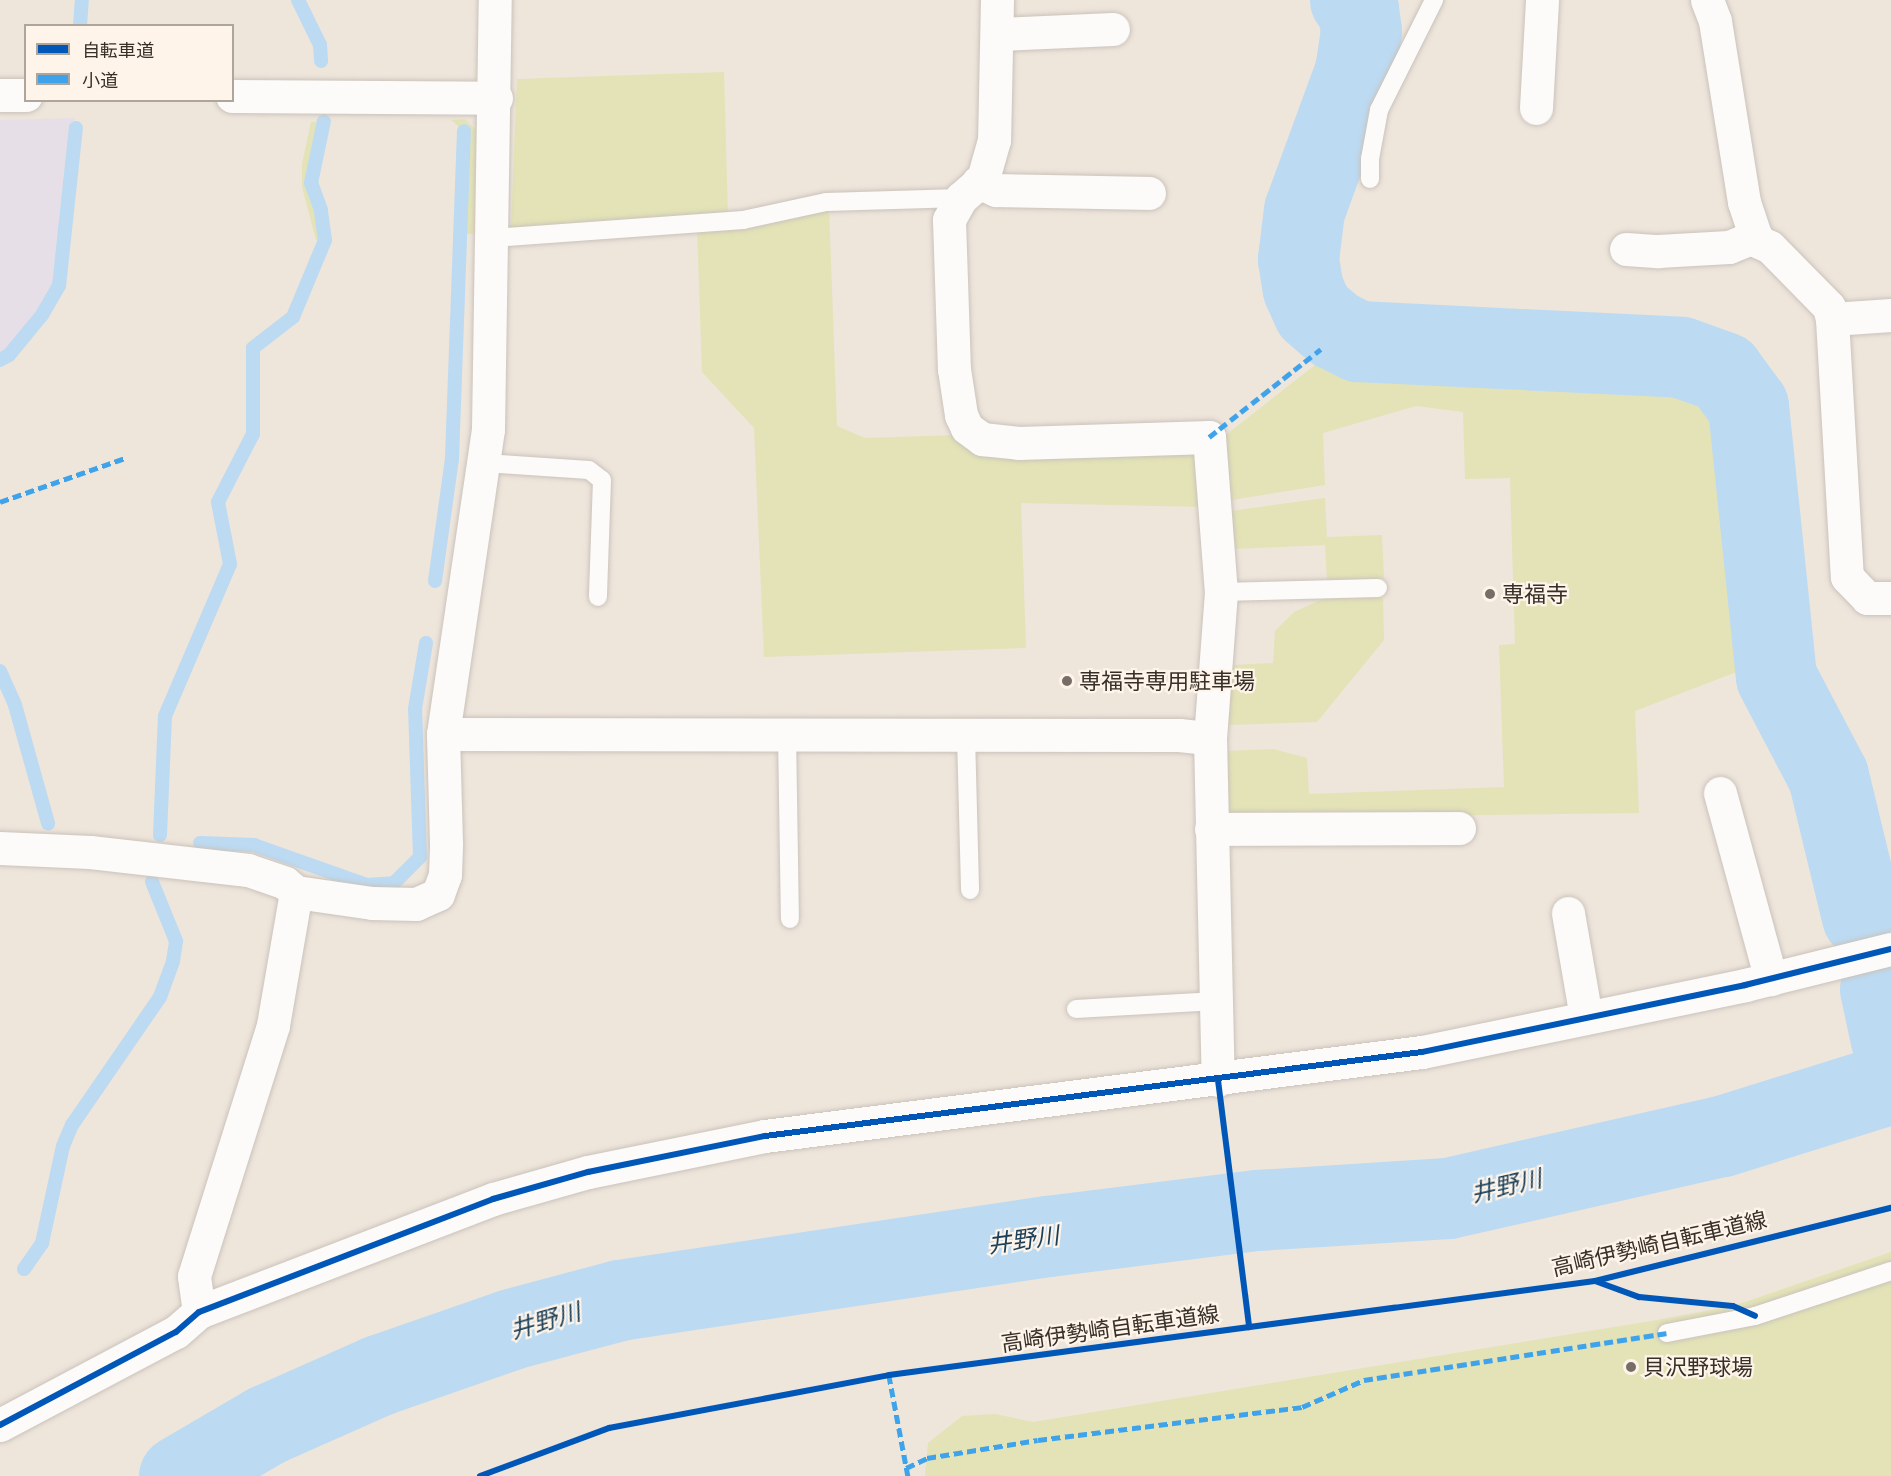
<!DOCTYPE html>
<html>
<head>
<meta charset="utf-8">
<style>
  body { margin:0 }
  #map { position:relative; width:1891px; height:1476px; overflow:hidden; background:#eee5db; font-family:Commissioner,"Noto Sans JP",sans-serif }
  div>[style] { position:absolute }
  .commercial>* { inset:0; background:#e7dfe7 }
  .green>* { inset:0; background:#e3e3b7 }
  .stream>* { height:14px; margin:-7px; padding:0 7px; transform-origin:7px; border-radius:7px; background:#bcdaf2 }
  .river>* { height:81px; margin:-40.5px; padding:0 40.5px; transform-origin:40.5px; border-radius:40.5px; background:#bcdaf2 }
  .roads { filter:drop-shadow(0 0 2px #cac3bb) drop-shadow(0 0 2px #cac3bb) }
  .service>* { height:18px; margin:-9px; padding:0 9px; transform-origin:9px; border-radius:9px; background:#fcfbfa }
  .minor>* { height:33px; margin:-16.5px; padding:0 16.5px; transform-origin:16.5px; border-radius:16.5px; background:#fcfbfa }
  .quiet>* { height:4.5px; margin-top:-2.25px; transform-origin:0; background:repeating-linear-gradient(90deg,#3fa3eb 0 9px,transparent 0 13.5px) }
  .cycleway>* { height:6px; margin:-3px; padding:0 3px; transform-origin:3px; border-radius:3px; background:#0057b8 }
  .dots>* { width:16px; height:16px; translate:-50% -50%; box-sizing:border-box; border:3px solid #fef4e9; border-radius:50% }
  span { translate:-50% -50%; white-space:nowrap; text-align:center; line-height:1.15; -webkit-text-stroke:4.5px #fef4e9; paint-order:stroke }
  .poi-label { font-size:22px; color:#373029 }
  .left { translate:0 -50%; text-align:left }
  .street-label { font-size:22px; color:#373029 }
  .water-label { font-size:24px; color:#1b3f58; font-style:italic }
  .legend { position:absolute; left:24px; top:24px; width:210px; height:78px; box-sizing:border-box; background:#fef4e9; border:2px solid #aea69c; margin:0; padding:8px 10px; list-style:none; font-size:18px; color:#373029 }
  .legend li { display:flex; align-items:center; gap:12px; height:30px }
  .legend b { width:30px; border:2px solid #aea69c }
</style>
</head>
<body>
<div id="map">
  <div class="commercial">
    <div style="clip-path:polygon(75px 118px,59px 286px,42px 315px,9px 355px,0 360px,0 120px)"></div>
  </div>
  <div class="green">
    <div style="clip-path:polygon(724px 72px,728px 217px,517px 232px,511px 227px,517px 79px)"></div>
    <div style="clip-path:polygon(465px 119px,477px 131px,477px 234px,459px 234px,464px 131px,451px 120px)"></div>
    <div style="clip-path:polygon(324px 121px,312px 164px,311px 183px,321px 210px,325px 240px,316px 240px,302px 187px,302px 164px,311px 122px)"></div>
    <div style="clip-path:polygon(829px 207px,837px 426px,865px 438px,959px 435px,1199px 448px,1204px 507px,1021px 503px,1026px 648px,764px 657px,754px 428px,702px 372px,697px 230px)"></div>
    <div style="clip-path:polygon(1329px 354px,1370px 364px,1685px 381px,1710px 400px,1723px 420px,1752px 666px,1635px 711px,1639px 813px,1229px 818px,1227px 751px,1273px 749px,1307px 758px,1309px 794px,1504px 787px,1499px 645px,1515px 644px,1510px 478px,1465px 479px,1463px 412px,1416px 406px,1323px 433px,1325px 485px,1231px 500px,1222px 438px)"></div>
    <div style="clip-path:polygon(1325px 498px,1327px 537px,1382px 535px,1384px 579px,1327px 581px,1325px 545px,1235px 549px,1231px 511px)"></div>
    <div style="clip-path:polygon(1327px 597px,1383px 598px,1384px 640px,1317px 722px,1227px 725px,1232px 665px,1273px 663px,1275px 631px,1294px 612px)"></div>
    <div style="clip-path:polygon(1891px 1252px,1891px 1476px,925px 1476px,928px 1443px,962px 1416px,995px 1414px,1033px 1422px,1657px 1320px,1733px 1306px)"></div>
  </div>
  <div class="stream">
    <div style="left:298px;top:0;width:50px;rotate:63.9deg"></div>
    <div style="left:320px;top:45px;width:16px;rotate:86deg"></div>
    <div style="left:80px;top:26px;width:26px;rotate:-86deg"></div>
    <div style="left:0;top:360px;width:10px;rotate:-29deg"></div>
    <div style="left:9px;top:355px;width:52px;rotate:-50.5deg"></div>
    <div style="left:42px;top:315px;width:34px;rotate:-60deg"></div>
    <div style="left:59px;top:286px;width:159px;rotate:-83.9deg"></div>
    <div style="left:435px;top:581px;width:124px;rotate:-82.1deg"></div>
    <div style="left:452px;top:458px;width:327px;rotate:-87.9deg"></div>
    <div style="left:0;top:671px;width:37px;rotate:66deg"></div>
    <div style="left:15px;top:705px;width:123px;rotate:74.4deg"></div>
    <div style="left:160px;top:835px;width:119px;rotate:-87.6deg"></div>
    <div style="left:165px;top:716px;width:165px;rotate:-66.8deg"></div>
    <div style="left:230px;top:564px;width:63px;rotate:-101deg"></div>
    <div style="left:218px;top:502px;width:76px;rotate:-62.8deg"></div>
    <div style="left:253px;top:434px;width:86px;rotate:-90deg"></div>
    <div style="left:253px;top:348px;width:51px;rotate:-37.8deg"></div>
    <div style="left:293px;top:317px;width:83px;rotate:-67.4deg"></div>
    <div style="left:325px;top:240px;width:30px;rotate:-98deg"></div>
    <div style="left:321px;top:210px;width:29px;rotate:-110deg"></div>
    <div style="left:311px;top:183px;width:63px;rotate:-78.2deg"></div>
    <div style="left:200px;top:843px;width:54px;rotate:2.1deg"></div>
    <div style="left:254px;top:845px;width:120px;rotate:19.5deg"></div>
    <div style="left:367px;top:885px;width:27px;rotate:-4deg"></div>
    <div style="left:394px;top:883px;width:37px;rotate:-45deg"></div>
    <div style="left:420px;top:857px;width:148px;rotate:-91.9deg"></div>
    <div style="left:415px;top:709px;width:67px;rotate:-80.5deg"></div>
    <div style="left:24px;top:1269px;width:32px;rotate:-55deg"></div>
    <div style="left:42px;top:1243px;width:99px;rotate:-77.8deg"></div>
    <div style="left:63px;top:1146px;width:23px;rotate:-67deg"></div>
    <div style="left:72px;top:1125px;width:155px;rotate:-55.5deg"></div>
    <div style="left:160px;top:997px;width:38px;rotate:-70deg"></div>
    <div style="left:173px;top:961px;width:20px;rotate:-81deg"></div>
    <div style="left:176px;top:941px;width:64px;rotate:-112.1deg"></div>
  </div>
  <div class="river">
    <div style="left:1350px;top:0;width:13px;rotate:51deg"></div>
    <div style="left:1358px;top:10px;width:21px;rotate:82deg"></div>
    <div style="left:1361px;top:31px;width:40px;rotate:98.5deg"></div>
    <div style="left:1355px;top:71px;width:148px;rotate:110.1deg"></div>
    <div style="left:1304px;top:210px;width:49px;rotate:97deg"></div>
    <div style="left:1298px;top:259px;width:30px;rotate:81deg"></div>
    <div style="left:1303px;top:289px;width:24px;rotate:66deg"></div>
    <div style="left:1313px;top:311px;width:28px;rotate:41deg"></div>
    <div style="left:1334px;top:329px;width:27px;rotate:27deg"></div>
    <div style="left:1358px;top:341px;width:323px;rotate:2.8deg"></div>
    <div style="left:1681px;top:357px;width:45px;rotate:19.7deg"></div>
    <div style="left:1723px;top:372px;width:42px;rotate:53.7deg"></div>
    <div style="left:1748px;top:406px;width:272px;rotate:84.1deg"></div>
    <div style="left:1776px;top:677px;width:112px;rotate:62.3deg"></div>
    <div style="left:1828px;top:776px;width:145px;rotate:76.4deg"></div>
    <div style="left:1880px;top:989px;width:52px;rotate:77.8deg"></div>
    <div style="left:179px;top:1476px;width:101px;rotate:-30.4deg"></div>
    <div style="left:266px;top:1425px;width:124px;rotate:-23.9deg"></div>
    <div style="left:379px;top:1375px;width:140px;rotate:-19.2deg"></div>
    <div style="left:511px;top:1329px;width:112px;rotate:-15deg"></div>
    <div style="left:619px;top:1300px;width:434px;rotate:-8.5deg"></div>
    <div style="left:1048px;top:1236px;width:211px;rotate:-7.1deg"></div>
    <div style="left:1257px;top:1210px;width:191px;rotate:-3.6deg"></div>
    <div style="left:1448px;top:1198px;width:281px;rotate:-12.8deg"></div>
    <div style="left:1722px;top:1136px;width:177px;rotate:-17.4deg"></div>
  </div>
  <div class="roads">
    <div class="service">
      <div style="left:1370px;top:179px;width:20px;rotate:-90deg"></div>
      <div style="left:1370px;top:159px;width:50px;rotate:-79.6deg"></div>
      <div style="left:1379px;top:110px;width:123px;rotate:-63.4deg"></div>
      <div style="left:493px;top:238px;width:251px;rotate:-4.1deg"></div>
      <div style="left:743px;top:220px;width:85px;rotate:-12.2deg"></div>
      <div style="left:826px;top:202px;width:135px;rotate:-1.7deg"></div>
      <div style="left:485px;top:463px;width:104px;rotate:3.9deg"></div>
      <div style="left:589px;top:470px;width:16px;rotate:38deg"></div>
      <div style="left:602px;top:480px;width:117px;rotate:92deg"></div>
      <div style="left:1221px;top:592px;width:157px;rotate:-1.5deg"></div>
      <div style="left:787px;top:733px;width:186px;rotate:89.1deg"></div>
      <div style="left:966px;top:735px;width:155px;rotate:88.5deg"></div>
      <div style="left:1076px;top:1009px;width:140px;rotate:-3.3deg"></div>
      <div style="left:1667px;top:1333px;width:90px;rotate:-10.9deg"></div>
      <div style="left:1755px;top:1316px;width:143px;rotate:-18.3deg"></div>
    </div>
    <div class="minor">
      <div style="left:997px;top:0;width:140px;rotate:91.2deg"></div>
      <div style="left:994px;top:140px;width:41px;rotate:105.8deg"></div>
      <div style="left:983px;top:179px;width:29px;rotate:139deg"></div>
      <div style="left:961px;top:198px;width:25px;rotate:119deg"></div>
      <div style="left:949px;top:220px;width:149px;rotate:88.1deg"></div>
      <div style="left:954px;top:369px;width:47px;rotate:81.3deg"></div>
      <div style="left:961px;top:415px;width:14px;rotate:65deg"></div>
      <div style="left:967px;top:428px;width:19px;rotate:36deg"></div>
      <div style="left:982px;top:439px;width:37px;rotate:6deg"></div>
      <div style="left:1019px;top:443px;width:190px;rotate:-1.8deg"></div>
      <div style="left:1209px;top:437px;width:155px;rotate:85.6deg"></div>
      <div style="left:1221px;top:592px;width:146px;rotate:94.3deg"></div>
      <div style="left:1707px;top:0;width:22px;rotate:69deg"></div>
      <div style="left:1715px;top:21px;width:183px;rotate:80.9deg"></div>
      <div style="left:1744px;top:202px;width:41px;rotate:71.6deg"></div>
      <div style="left:1757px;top:241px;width:14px;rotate:25deg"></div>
      <div style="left:1770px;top:247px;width:84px;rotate:45.5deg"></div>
      <div style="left:1829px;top:307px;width:12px;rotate:76deg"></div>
      <div style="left:1832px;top:319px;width:258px;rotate:86.7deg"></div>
      <div style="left:1847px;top:577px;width:29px;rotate:46deg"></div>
      <div style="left:1867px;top:598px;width:24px"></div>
      <div style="left:999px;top:34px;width:114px;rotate:-2.5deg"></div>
      <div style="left:0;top:95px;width:26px"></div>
      <div style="left:232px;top:96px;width:264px;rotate:0.4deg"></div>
      <div style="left:1536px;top:108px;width:108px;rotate:-86.8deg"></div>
      <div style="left:978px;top:182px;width:20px;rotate:24deg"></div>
      <div style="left:996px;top:190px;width:153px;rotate:1.1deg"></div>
      <div style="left:1626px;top:249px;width:32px;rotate:4deg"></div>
      <div style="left:1658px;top:251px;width:71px;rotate:-3.2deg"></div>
      <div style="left:1729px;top:247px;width:29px;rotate:-22deg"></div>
      <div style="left:1832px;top:319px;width:59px;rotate:-3.9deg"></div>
      <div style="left:443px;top:734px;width:736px;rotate:0.08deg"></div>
      <div style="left:1179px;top:735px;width:31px;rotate:6deg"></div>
      <div style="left:1210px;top:738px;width:342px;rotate:88.7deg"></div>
      <div style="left:1720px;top:793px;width:193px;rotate:74.7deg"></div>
      <div style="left:1211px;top:829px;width:248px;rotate:-0.2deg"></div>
      <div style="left:0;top:848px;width:90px;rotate:2.5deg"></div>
      <div style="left:90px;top:852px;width:159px;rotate:6.5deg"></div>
      <div style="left:248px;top:870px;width:39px;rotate:19deg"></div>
      <div style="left:285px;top:883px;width:14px;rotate:39deg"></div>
      <div style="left:296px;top:892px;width:77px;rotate:8.2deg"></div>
      <div style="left:372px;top:903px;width:44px;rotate:1.3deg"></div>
      <div style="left:416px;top:904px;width:24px;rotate:-24deg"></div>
      <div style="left:438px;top:894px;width:20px;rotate:-70deg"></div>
      <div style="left:445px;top:875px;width:32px;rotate:-88deg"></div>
      <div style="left:446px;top:843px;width:109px;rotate:-91.6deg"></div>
      <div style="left:443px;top:734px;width:308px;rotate:-81.6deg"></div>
      <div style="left:488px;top:429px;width:429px;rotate:-89.1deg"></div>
      <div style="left:1568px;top:913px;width:106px;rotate:80.2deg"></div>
      <div style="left:199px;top:1312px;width:36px;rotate:-98deg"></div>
      <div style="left:194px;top:1276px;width:263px;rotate:-72.5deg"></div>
      <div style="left:273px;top:1025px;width:135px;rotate:-80.2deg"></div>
      <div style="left:0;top:1425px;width:199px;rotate:-27.9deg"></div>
      <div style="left:176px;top:1332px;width:30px;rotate:-41deg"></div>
      <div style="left:199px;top:1312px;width:315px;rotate:-21deg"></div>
      <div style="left:493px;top:1199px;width:99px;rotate:-15.9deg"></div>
      <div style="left:588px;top:1172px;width:181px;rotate:-11.5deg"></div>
      <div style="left:765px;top:1136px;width:662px;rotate:-7.29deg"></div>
      <div style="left:1422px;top:1052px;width:330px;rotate:-11.7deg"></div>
      <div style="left:1745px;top:985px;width:150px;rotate:-13.9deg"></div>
    </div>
  </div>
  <div class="quiet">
    <div style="left:1209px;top:437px;width:142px;rotate:-38.2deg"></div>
    <div style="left:0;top:502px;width:133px;rotate:-19.4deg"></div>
    <div style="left:889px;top:1375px;width:103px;rotate:79.3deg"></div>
    <div style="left:906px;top:1468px;width:23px;rotate:-25deg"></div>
    <div style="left:927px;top:1458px;width:112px;rotate:-9.2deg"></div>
    <div style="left:1038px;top:1440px;width:266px;rotate:-7.1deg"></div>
    <div style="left:1302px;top:1407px;width:68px;rotate:-23.5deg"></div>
    <div style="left:1364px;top:1380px;width:307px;rotate:-8.8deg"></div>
  </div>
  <div class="cycleway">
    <div style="left:1218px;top:1080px;width:249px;rotate:82.8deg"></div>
    <div style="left:1595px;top:1281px;width:47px;rotate:20deg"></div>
    <div style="left:1639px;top:1297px;width:94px;rotate:5.5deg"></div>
    <div style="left:1733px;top:1306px;width:24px;rotate:24deg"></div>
    <div style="left:0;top:1425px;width:199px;rotate:-27.9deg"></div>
    <div style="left:176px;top:1332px;width:30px;rotate:-41deg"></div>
    <div style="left:199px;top:1312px;width:315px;rotate:-21deg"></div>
    <div style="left:493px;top:1199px;width:99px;rotate:-15.9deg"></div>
    <div style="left:588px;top:1172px;width:181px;rotate:-11.5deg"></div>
    <div style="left:765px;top:1136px;width:662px;rotate:-7.29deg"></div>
    <div style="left:1422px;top:1052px;width:330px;rotate:-11.7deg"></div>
    <div style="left:1745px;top:985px;width:150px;rotate:-13.9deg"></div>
    <div style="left:480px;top:1476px;width:138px;rotate:-20.4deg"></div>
    <div style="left:609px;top:1428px;width:285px;rotate:-10.7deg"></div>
    <div style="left:889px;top:1375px;width:712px;rotate:-7.58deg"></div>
    <div style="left:1595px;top:1281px;width:305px;rotate:-13.9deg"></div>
  </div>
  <div class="dots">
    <div style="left:1490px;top:594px;background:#776f67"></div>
    <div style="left:1067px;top:681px;background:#776f67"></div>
    <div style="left:1631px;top:1367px;background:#776f67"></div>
  </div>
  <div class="poi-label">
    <span class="left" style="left:1502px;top:594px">専福寺</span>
    <span class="left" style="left:1079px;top:681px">専福寺専用駐車場</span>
    <span class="left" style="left:1643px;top:1367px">貝沢野球場</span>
  </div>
  <div class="street-label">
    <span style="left:1659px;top:1243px;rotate:-13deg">高崎伊勢崎自転車道線</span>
    <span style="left:1110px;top:1328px;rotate:-8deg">高崎伊勢崎自転車道線</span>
  </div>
  <div class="water-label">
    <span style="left:1506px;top:1185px;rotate:-13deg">井野川</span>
    <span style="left:1023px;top:1239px;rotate:-8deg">井野川</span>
    <span style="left:545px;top:1320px;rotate:-16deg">井野川</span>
  </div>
  <ul class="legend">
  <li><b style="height:8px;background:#0057b8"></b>自転車道</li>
  <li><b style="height:8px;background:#3fa3eb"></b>小道</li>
  </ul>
</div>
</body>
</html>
